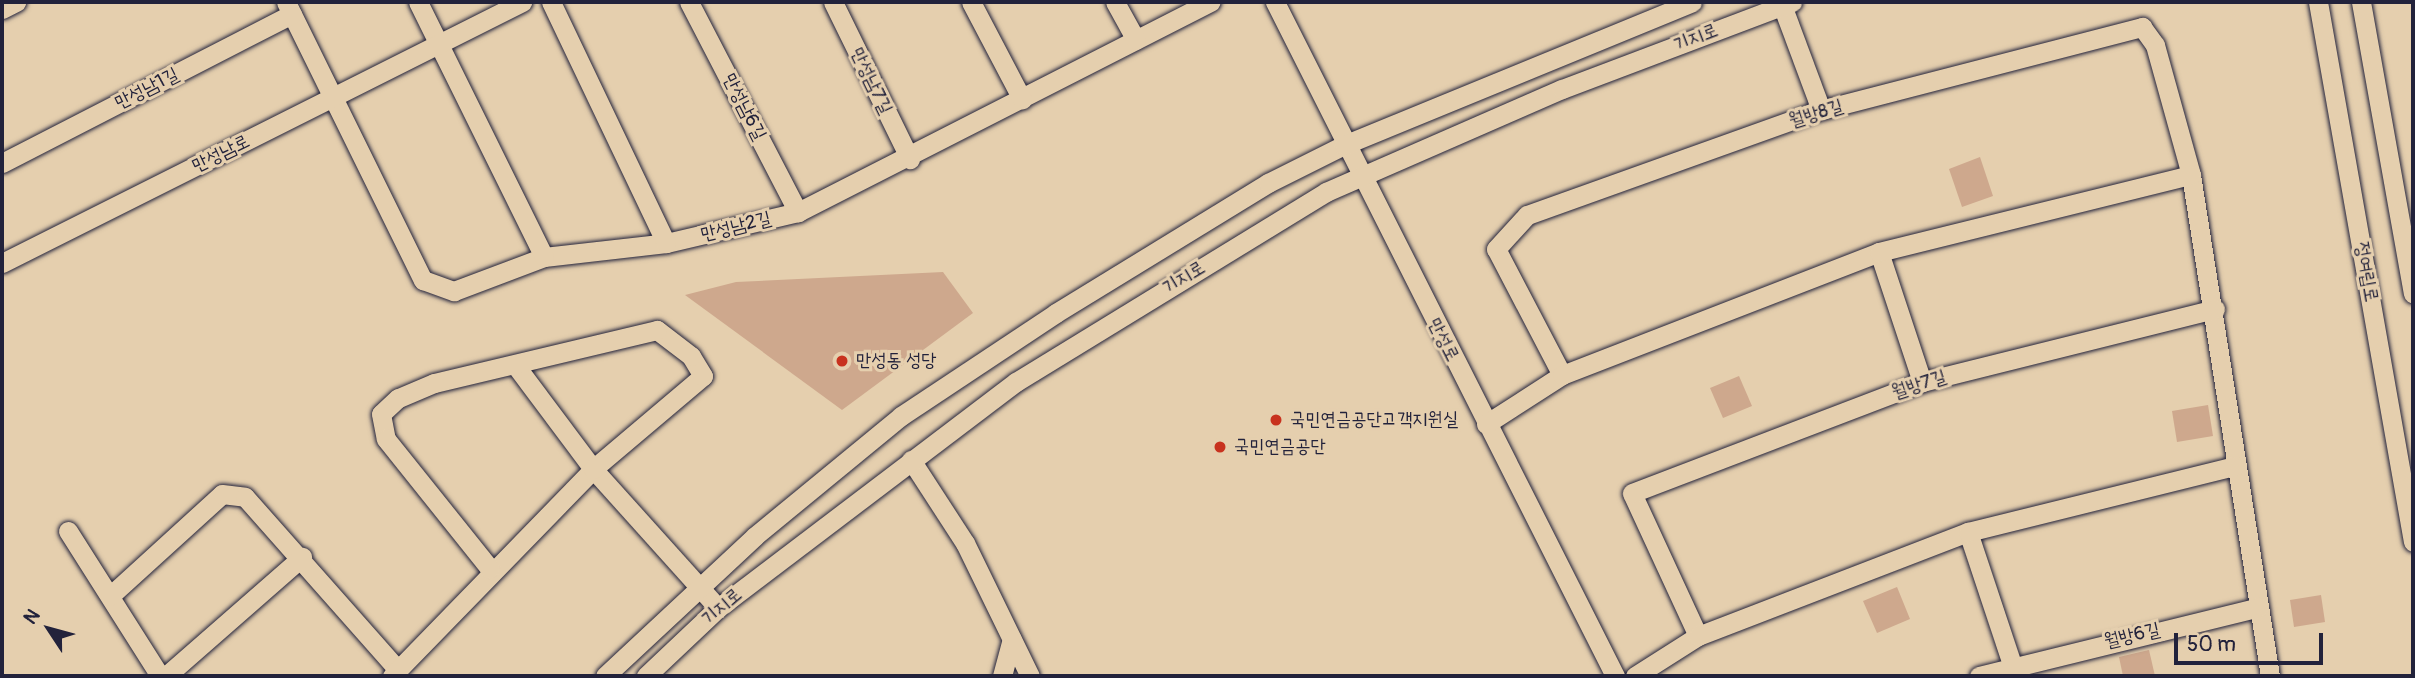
<!DOCTYPE html>
<html>
<head>
<meta charset="utf-8">
<style>
  body { margin:0 }
  #map { position:relative; width:2415px; height:678px; overflow:hidden; background:#e5cfae; font-family:Pangolin,"Poor Story",sans-serif }
  div>[style] { position:absolute }
  .building>* { inset:0; background:#cea88d }
  .roads { filter:drop-shadow(0 0 2px #22223b) drop-shadow(0 0 2px #22223b) }
  .minor>* { height:19px; margin:-9.5px; padding:0 9.5px; transform-origin:9.5px; border-radius:9.5px; background:#e5cfae }
  .dots>* { width:19px; height:19px; translate:-50% -50%; box-sizing:border-box; border:4px solid #e5cfae; border-radius:50% }
  span { translate:-50% -50%; white-space:nowrap; text-align:center; line-height:1.15; -webkit-text-stroke:6px #e5cfae; paint-order:stroke }
  .street-label { font-size:19px; color:#22223b }
  .poi-label { font-size:19px; color:#22223b }
  .left { translate:0 -50%; text-align:left }
  .frame { position:absolute; inset:0; border:4px solid #22223b; pointer-events:none }
  .north { position:absolute; left:14px; top:594px; width:70px; height:70px; -webkit-text-stroke:5px #e5cfae; paint-order:stroke; rotate:306deg; font-size:19px; font-weight:700; line-height:28px; text-align:center; color:#22223b }
  .north::after { content:''; display:block; margin:auto; width:24px; height:32px; background:#22223b; clip-path:polygon(50% 0,100% 100%,50% 72%,0 100%) }
  .scale { position:absolute; left:2174px; top:633px; width:149px; height:32px; box-sizing:border-box; border:4px solid #22223b; border-top:0; padding-left:9px; font-size:21px; line-height:24px; white-space:nowrap; color:#22223b; -webkit-text-stroke:5px #e5cfae; paint-order:stroke }
</style>
</head>
<body>
<div id="map">
  <div class="building">
    <div style="clip-path:polygon(1980px 157px,1993px 196px,1962px 207px,1949px 169px)"></div>
    <div style="clip-path:polygon(943px 272px,973px 313px,842px 410px,685px 295px,736px 282px)"></div>
    <div style="clip-path:polygon(1739px 376px,1752px 406px,1723px 418px,1710px 388px)"></div>
    <div style="clip-path:polygon(2208px 405px,2213px 436px,2177px 442px,2172px 411px)"></div>
    <div style="clip-path:polygon(1897px 587px,1910px 619px,1877px 633px,1863px 601px)"></div>
    <div style="clip-path:polygon(2321px 595px,2325px 622px,2294px 627px,2290px 600px)"></div>
    <div style="clip-path:polygon(2149px 650px,2155px 676px,2123px 676px,2119px 657px)"></div>
  </div>
  <div class="roads">
    <div class="minor">
      <div style="left:286px;top:2px;width:310px;rotate:63.8deg"></div>
      <div style="left:423px;top:280px;width:33px;rotate:20deg"></div>
      <div style="left:454px;top:291px;width:96px;rotate:-20.7deg"></div>
      <div style="left:544px;top:257px;width:123px;rotate:-6.5deg"></div>
      <div style="left:666px;top:243px;width:136px;rotate:-13.2deg"></div>
      <div style="left:798px;top:212px;width:463px;rotate:-27deg"></div>
      <div style="left:418px;top:2px;width:284px;rotate:63.7deg"></div>
      <div style="left:551px;top:2px;width:267px;rotate:64.5deg"></div>
      <div style="left:689px;top:2px;width:237px;rotate:62.6deg"></div>
      <div style="left:833px;top:2px;width:175px;rotate:63.9deg"></div>
      <div style="left:971px;top:2px;width:110px;rotate:62.3deg"></div>
      <div style="left:1115px;top:2px;width:43px;rotate:61.1deg"></div>
      <div style="left:1275px;top:2px;width:755px;rotate:63.23deg"></div>
      <div style="left:2318px;top:2px;width:548px;rotate:80.02deg"></div>
      <div style="left:2361px;top:2px;width:296px;rotate:79.9deg"></div>
      <div style="left:1782px;top:5px;width:112px;rotate:69.6deg"></div>
      <div style="left:2px;top:9px;width:16px;rotate:-27deg"></div>
      <div style="left:2px;top:163px;width:326px;rotate:-27.2deg"></div>
      <div style="left:1879px;top:252px;width:137px;rotate:71.7deg"></div>
      <div style="left:2px;top:263px;width:582px;rotate:-26.65deg"></div>
      <div style="left:516px;top:366px;width:129px;rotate:53.2deg"></div>
      <div style="left:593px;top:469px;width:187px;rotate:48deg"></div>
      <div style="left:1562px;top:375px;width:142px;rotate:-117.6deg"></div>
      <div style="left:1496px;top:249px;width:46px;rotate:-47.6deg"></div>
      <div style="left:1527px;top:215px;width:312px;rotate:-19.7deg"></div>
      <div style="left:1821px;top:110px;width:332px;rotate:-14.5deg"></div>
      <div style="left:2142px;top:27px;width:22px;rotate:54deg"></div>
      <div style="left:2155px;top:45px;width:135px;rotate:74.5deg"></div>
      <div style="left:2191px;top:175px;width:507px;rotate:81.04deg"></div>
      <div style="left:1486px;top:424px;width:90px;rotate:-32.8deg"></div>
      <div style="left:1562px;top:375px;width:340px;rotate:-21.2deg"></div>
      <div style="left:1879px;top:252px;width:321px;rotate:-13.9deg"></div>
      <div style="left:911px;top:460px;width:99px;rotate:57deg"></div>
      <div style="left:965px;top:543px;width:148px;rotate:64deg"></div>
      <div style="left:68px;top:531px;width:172px;rotate:57.6deg"></div>
      <div style="left:1968px;top:532px;width:139px;rotate:71.6deg"></div>
      <div style="left:110px;top:596px;width:151px;rotate:-42.3deg"></div>
      <div style="left:222px;top:494px;width:23px;rotate:7deg"></div>
      <div style="left:245px;top:497px;width:231px;rotate:48.5deg"></div>
      <div style="left:1698px;top:636px;width:157px;rotate:-114.8deg"></div>
      <div style="left:1632px;top:493px;width:311px;rotate:-20.9deg"></div>
      <div style="left:1922px;top:382px;width:302px;rotate:-14deg"></div>
      <div style="left:166px;top:676px;width:181px;rotate:-41.2deg"></div>
      <div style="left:392px;top:676px;width:289px;rotate:-45.8deg"></div>
      <div style="left:593px;top:469px;width:144px;rotate:-40.2deg"></div>
      <div style="left:703px;top:376px;width:23px;rotate:-121deg"></div>
      <div style="left:691px;top:356px;width:43px;rotate:-142.6deg"></div>
      <div style="left:657px;top:330px;width:229px;rotate:166.6deg"></div>
      <div style="left:434px;top:383px;width:39px;rotate:157deg"></div>
      <div style="left:398px;top:398px;width:23px;rotate:137deg"></div>
      <div style="left:381px;top:414px;width:25px;rotate:79deg"></div>
      <div style="left:386px;top:439px;width:166px;rotate:51.3deg"></div>
      <div style="left:605px;top:676px;width:205px;rotate:-43deg"></div>
      <div style="left:755px;top:536px;width:189px;rotate:-39.4deg"></div>
      <div style="left:901px;top:416px;width:186px;rotate:-33.6deg"></div>
      <div style="left:1056px;top:313px;width:249px;rotate:-31.5deg"></div>
      <div style="left:1268px;top:183px;width:85px;rotate:-26.6deg"></div>
      <div style="left:1344px;top:145px;width:376px;rotate:-22.3deg"></div>
      <div style="left:646px;top:676px;width:99px;rotate:-43.4deg"></div>
      <div style="left:718px;top:608px;width:374px;rotate:-37.2deg"></div>
      <div style="left:1016px;top:382px;width:364px;rotate:-31.5deg"></div>
      <div style="left:1326px;top:192px;width:257px;rotate:-23.6deg"></div>
      <div style="left:1562px;top:89px;width:246px;rotate:-20.7deg"></div>
      <div style="left:1002px;top:676px;width:38px;rotate:-75deg"></div>
      <div style="left:1635px;top:676px;width:75px;rotate:-32.4deg"></div>
      <div style="left:1698px;top:636px;width:289px;rotate:-21.1deg"></div>
      <div style="left:1968px;top:532px;width:274px;rotate:-13.9deg"></div>
      <div style="left:1979px;top:676px;width:288px;rotate:-13.8deg"></div>
    </div>
  </div>
  <div class="dots">
    <div style="left:842px;top:361px;background:#c8321e"></div>
    <div style="left:1276px;top:420px;background:#c8321e"></div>
    <div style="left:1220px;top:447px;background:#c8321e"></div>
  </div>
  <div class="street-label">
    <span style="left:1696px;top:38px;rotate:-21deg">기지로</span>
    <span style="left:871px;top:81px;rotate:64deg">만성남7길</span>
    <span style="left:147px;top:89px;rotate:-27deg">만성남1길</span>
    <span style="left:744px;top:107px;rotate:63deg">만성남6길</span>
    <span style="left:1816px;top:114px;rotate:-17deg">월방8길</span>
    <span style="left:221px;top:154px;rotate:-26deg">만성남로</span>
    <span style="left:736px;top:227px;rotate:-14deg">만성남2길</span>
    <span style="left:2366px;top:272px;rotate:80deg">정여립로</span>
    <span style="left:1184px;top:278px;rotate:-31deg">기지로</span>
    <span style="left:1443px;top:340px;rotate:63deg">만성로</span>
    <span style="left:1919px;top:385px;rotate:-18deg">월방7길</span>
    <span style="left:722px;top:607px;rotate:-40deg">기지로</span>
    <span style="left:2132px;top:636px;rotate:-13deg">월방6길</span>
  </div>
  <div class="poi-label">
    <span class="left" style="left:856px;top:361px">만성동 성당</span>
    <span class="left" style="left:1290px;top:420px">국민연금공단고객지원실</span>
    <span class="left" style="left:1234px;top:447px">국민연금공단</span>
  </div>
  <div class="frame"></div>
  <div class="north">N</div>
  <div class="scale">50 m</div>
</div>
</body>
</html>
